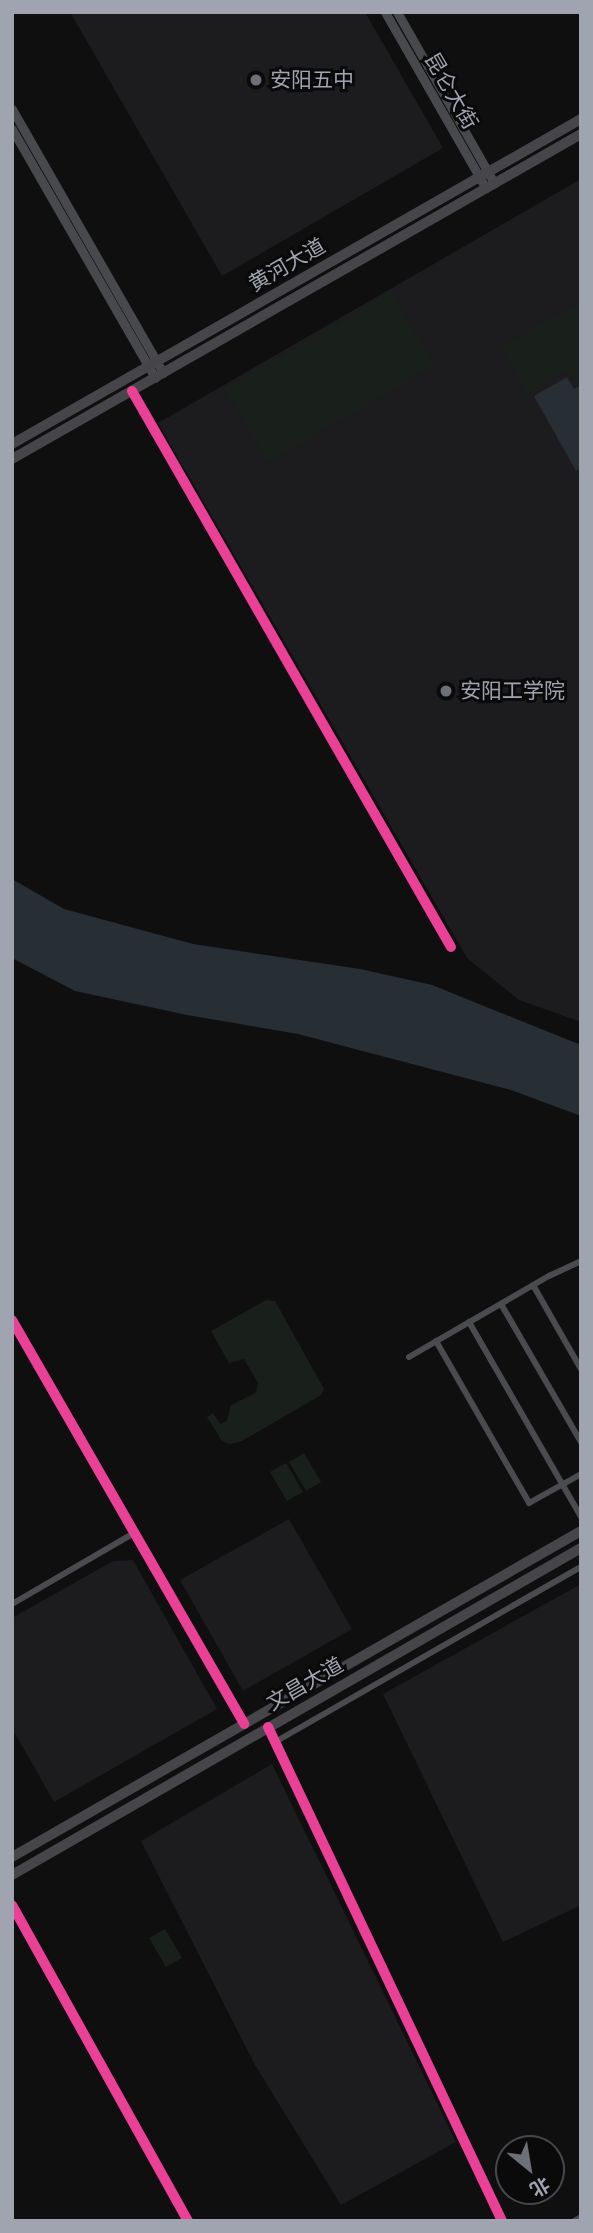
<!DOCTYPE html>
<html>
<head>
<meta charset="utf-8">
<style>
  body { margin:0 }
  #map { position:relative; width:593px; height:2233px; overflow:hidden; background:#0f0f10; font-family:Karla,"Noto Sans SC",sans-serif }
  div>[style] { position:absolute }
  .built>* { inset:0; background:#1c1c1e }
  .green>* { inset:0; background:#19201b }
  .water>* { inset:0; background:#272e34 }
  .street>* { height:6px; margin:-3px; padding:0 3px; transform-origin:3px; border-radius:3px; background:#4a4b4f }
  .secondary>* { height:9px; margin:-4.5px; padding:0 4.5px; transform-origin:4.5px; border-radius:4.5px; background:#48494c }
  .primary>* { height:10px; margin:-5px; padding:0 5px; transform-origin:5px; border-radius:5px; background:#46464a }
  .cycleway>* { height:10px; margin:-5px; padding:0 5px; transform-origin:5px; border-radius:5px; background:#ea4096 }
  .dots>* { width:19px; height:19px; translate:-50% -50%; box-sizing:border-box; border:4px solid #0a0a0b; border-radius:50% }
  span { translate:-50% -50%; white-space:nowrap; text-align:center; line-height:1.15; -webkit-text-stroke:6px #0a0a0b; paint-order:stroke }
  .poi-label { font-size:21px; color:#a0a4b1 }
  .left { translate:0 -50%; text-align:left }
  .street-label { font-size:21px; color:#a0a4b1 }
  .frame { position:absolute; inset:0; border:14px solid #a0a4b1; pointer-events:none }
  .north { position:absolute; left:495px; top:2135px; width:70px; height:70px; box-sizing:border-box; background:#0a0a0b; border:2px solid #46484d; border-radius:50%; rotate:150deg; font-size:19px; font-weight:700; line-height:28px; text-align:center; color:#a0a4b1 }
  .north::after { content:''; display:block; margin:auto; width:24px; height:32px; background:#6d7079; clip-path:polygon(50% 0,100% 100%,50% 72%,0 100%) }
</style>
</head>
<body>
<div id="map">
  <div class="built">
    <div style="clip-path:polygon(70px 12px,365px 12px,443px 148px,222px 276px)"></div>
    <div style="clip-path:polygon(581px 179px,581px 1022px,519px 1000px,467px 958px,158px 423px)"></div>
    <div style="clip-path:polygon(289px 1519px,352px 1629px,243px 1691px,180px 1580px)"></div>
    <div style="clip-path:polygon(133px 1560px,217px 1709px,54px 1802px,12px 1728px,12px 1618px,113px 1561px)"></div>
    <div style="clip-path:polygon(581px 1584px,581px 1905px,503px 1942px,383px 1694px)"></div>
    <div style="clip-path:polygon(272px 1764px,456px 2142px,341px 2205px,255px 2065px,141px 1841px)"></div>
  </div>
  <div class="green">
    <div style="clip-path:polygon(391px 292px,434px 366px,268px 462px,225px 388px)"></div>
    <div style="clip-path:polygon(581px 302px,581px 380px,576px 383px,568px 371px,527px 394px,501px 347px)"></div>
    <div style="clip-path:polygon(266px 1300px,275px 1301px,324px 1389px,321px 1395px,242px 1441px,230px 1444px,222px 1441px,207px 1417px,213px 1413px,220px 1424px,227px 1421px,231px 1405px,256px 1393px,258px 1383px,244px 1359px,229px 1363px,211px 1331px)"></div>
    <div style="clip-path:polygon(304px 1453px,321px 1482px,306px 1491px,289px 1462px)"></div>
    <div style="clip-path:polygon(286px 1463px,303px 1492px,287px 1501px,270px 1472px)"></div>
    <div style="clip-path:polygon(165px 1929px,182px 1958px,166px 1967px,149px 1938px)"></div>
  </div>
  <div class="water">
    <div style="clip-path:polygon(567px 377px,574px 389px,581px 385px,581px 468px,576px 471px,534px 396px)"></div>
    <div style="clip-path:polygon(12px 879px,64px 909px,193px 944px,360px 969px,432px 985px,581px 1045px,581px 1116px,511px 1090px,298px 1034px,187px 1015px,75px 991px,12px 958px)"></div>
  </div>
  <div class="street">
    <div style="left:132px;top:391px;width:641px;rotate:60.16deg"></div>
    <div style="left:533px;top:1285px;width:97px;rotate:60.3deg"></div>
    <div style="left:501px;top:1304px;width:160px;rotate:59.9deg"></div>
    <div style="left:469px;top:1322px;width:225px;rotate:60.1deg"></div>
    <div style="left:436px;top:1341px;width:187px;rotate:60.1deg"></div>
    <div style="left:529px;top:1503px;width:60px;rotate:-29.1deg"></div>
    <div style="left:409px;top:1357px;width:162px;rotate:-30.1deg"></div>
    <div style="left:549px;top:1276px;width:35px;rotate:-25deg"></div>
    <div style="left:12px;top:1604px;width:141px;rotate:-30.2deg"></div>
    <div style="left:275px;top:1742px;width:353px;rotate:-29.8deg"></div>
    <div style="left:12px;top:1905px;width:362px;rotate:60.9deg"></div>
    <div style="left:574px;top:2221px;width:8px;rotate:-30deg"></div>
  </div>
  <div class="secondary">
    <div style="left:385px;top:12px;width:203px;rotate:60.2deg"></div>
    <div style="left:397px;top:12px;width:197px;rotate:60.4deg"></div>
    <div style="left:12px;top:109px;width:304px;rotate:60.2deg"></div>
    <div style="left:12px;top:129px;width:287px;rotate:60.1deg"></div>
    <div style="left:12px;top:1320px;width:466px;rotate:60.1deg"></div>
    <div style="left:268px;top:1727px;width:547px;rotate:64.65deg"></div>
  </div>
  <div class="primary">
    <div style="left:12px;top:444px;width:655px;rotate:-29.73deg"></div>
    <div style="left:12px;top:459px;width:655px;rotate:-29.73deg"></div>
    <div style="left:12px;top:1857px;width:656px;rotate:-29.81deg"></div>
    <div style="left:12px;top:1875px;width:656px;rotate:-29.89deg"></div>
  </div>
  <div class="cycleway">
    <div style="left:132px;top:391px;width:641px;rotate:60.16deg"></div>
    <div style="left:12px;top:1320px;width:466px;rotate:60.1deg"></div>
    <div style="left:268px;top:1727px;width:547px;rotate:64.65deg"></div>
    <div style="left:12px;top:1905px;width:362px;rotate:60.9deg"></div>
  </div>
  <div class="dots">
    <div style="left:256px;top:80px;background:#6d7079"></div>
    <div style="left:446px;top:691px;background:#6d7079"></div>
  </div>
  <div class="poi-label">
    <span class="left" style="left:270px;top:80px">安阳五中</span>
    <span class="left" style="left:460px;top:691px">安阳工学院</span>
  </div>
  <div class="street-label">
    <span style="left:451px;top:91px;rotate:60deg">昆仑大街</span>
    <span style="left:287px;top:265px;rotate:-30deg">黄河大道</span>
    <span style="left:305px;top:1684px;rotate:-30deg">文昌大道</span>
  </div>
  <div class="frame"></div>
  <div class="north">北</div>
</div>
</body>
</html>
